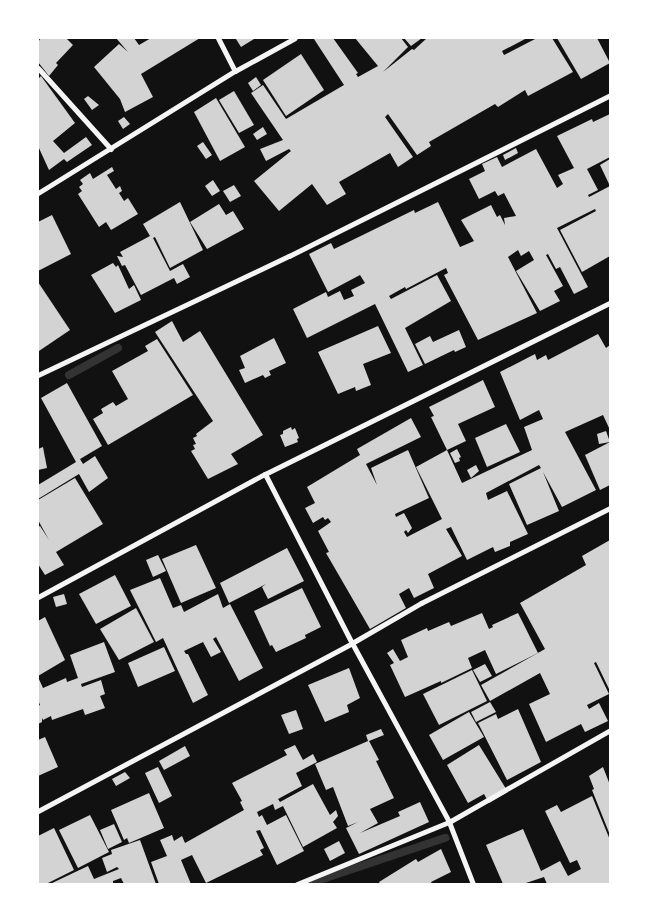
<!DOCTYPE html>
<html>
<head>
<meta charset="utf-8">
<style>
  body { margin:0 }
  #map { position:relative; width:648px; height:922px; overflow:hidden; background:#111; font-family:Raleway,sans-serif }
  div>[style] { position:absolute }
  .stream>* { height:8px; margin:-4px; padding:0 4px; transform-origin:4px; border-radius:4px; background:#333 }
  .building>* { inset:0; background:#d3d3d3 }
  .minor>* { height:5px; margin:-2.5px; padding:0 2.5px; transform-origin:2.5px; border-radius:2.5px; background:#f5f5f5 }
  span { translate:-50% -50%; white-space:nowrap; text-align:center; line-height:1.15; -webkit-text-stroke:4px #fff; paint-order:stroke }
  .frame { position:absolute; inset:0; border:39px solid #fff; pointer-events:none }
</style>
</head>
<body>
<div id="map">
  <div class="stream">
    <div style="left:69px;top:375px;width:56px;rotate:-28.9deg"></div>
    <div style="left:308px;top:884px;width:145px;rotate:-18.6deg"></div>
  </div>
  <div class="building">
    <div style="clip-path:polygon(41px 38px,66px 38px,73px 45px,56px 63px,58px 65px,49px 76px,38px 62px,38px 42px)"></div>
    <div style="clip-path:polygon(116px 38px,134px 38px,139px 45px,151px 38px,200px 38px,141px 74px,153px 97px,125px 112px,120px 99px,94px 67px,119px 44px,128px 52px)"></div>
    <div style="clip-path:polygon(238px 38px,253px 38px,254px 39px,241px 47px,236px 39px)"></div>
    <div style="clip-path:polygon(316px 38px,333px 38px,358px 73px,356px 74px,358px 77px,378px 66px,355px 38px,401px 38px,408px 47px,383px 72px,412px 49px,414px 50px,427px 38px,527px 38px,502px 51px,504px 55px,537px 38px,552px 38px,573px 72px,528px 96px,525px 90px,498px 107px,495px 104px,429px 142px,431px 146px,417px 155px,388px 114px,385px 117px,413px 157px,398px 167px,390px 153px,339px 182px,346px 194px,327px 205px,312px 184px,279px 211px,254px 181px,291px 151px,289px 149px,266px 161px,260px 149px,283px 140px,251px 93px,263px 85px,286px 119px,344px 85px,314px 39px)"></div>
    <div style="clip-path:polygon(404px 38px,422px 38px,411px 46px)"></div>
    <div style="clip-path:polygon(557px 38px,597px 38px,610px 63px,581px 79px)"></div>
    <div style="clip-path:polygon(301px 54px,324px 90px,286px 116px,263px 80px)"></div>
    <div style="clip-path:polygon(41px 76px,75px 123px,53px 141px,64px 153px,86px 137px,92px 145px,67px 162px,64px 159px,49px 170px,38px 146px,38px 79px)"></div>
    <div style="clip-path:polygon(256px 77px,261px 85px,253px 91px,248px 83px)"></div>
    <div style="clip-path:polygon(234px 91px,254px 125px,239px 133px,219px 100px)"></div>
    <div style="clip-path:polygon(88px 96px,99px 105px,92px 110px,84px 99px)"></div>
    <div style="clip-path:polygon(216px 98px,245px 147px,220px 161px,194px 112px)"></div>
    <div style="clip-path:polygon(610px 114px,610px 157px,587px 169px,598px 190px,588px 195px,589px 197px,610px 186px,610px 256px,582px 272px,560px 230px,596px 211px,595px 209px,557px 228px,588px 287px,574px 294px,560px 267px,556px 269px,548px 254px,546px 255px,563px 286px,554px 291px,560px 301px,540px 311px,516px 271px,534px 260px,529px 251px,521px 256px,518px 250px,508px 257px,537px 313px,478px 340px,444px 275px,448px 273px,446px 268px,406px 289px,405px 287px,389px 296px,391px 299px,437px 275px,451px 301px,405px 328px,423px 365px,408px 372px,375px 304px,307px 338px,293px 309px,326px 292px,328px 297px,340px 291px,344px 300px,354px 296px,351px 290px,365px 283px,360px 275px,328px 292px,309px 254px,331px 243px,334px 249px,414px 210px,415px 213px,438px 202px,460px 247px,474px 241px,461px 220px,491px 205px,497px 217px,500px 215px,505px 225px,504px 218px,516px 216px,504px 193px,498px 196px,495px 191px,479px 199px,469px 179px,485px 171px,482px 164px,497px 157px,502px 167px,536px 149px,557px 188px,563px 184px,558px 175px,574px 168px,557px 136px,592px 119px,593px 122px)"></div>
    <div style="clip-path:polygon(124px 117px,130px 124px,123px 129px,118px 121px)"></div>
    <div style="clip-path:polygon(263px 127px,267px 134px,257px 140px,253px 134px)"></div>
    <div style="clip-path:polygon(203px 142px,212px 155px,206px 159px,197px 146px)"></div>
    <div style="clip-path:polygon(516px 148px,518px 153px,505px 160px,503px 155px)"></div>
    <div style="clip-path:polygon(610px 159px,610px 186px,600px 165px)"></div>
    <div style="clip-path:polygon(112px 167px,114px 171px,107px 175px,116px 189px,120px 186px,122px 191px,119px 193px,124px 201px,128px 198px,138px 214px,111px 230px,106px 222px,99px 227px,78px 194px,82px 191px,79px 187px,83px 184px,80px 180px,90px 173px,93px 179px)"></div>
    <div style="clip-path:polygon(213px 180px,220px 191px,212px 196px,205px 186px)"></div>
    <div style="clip-path:polygon(234px 185px,241px 196px,230px 202px,223px 191px)"></div>
    <div style="clip-path:polygon(180px 202px,203px 250px,170px 268px,155px 237px,153px 238px,170px 271px,183px 264px,190px 277px,177px 284px,174px 278px,141px 295px,125px 265px,122px 266px,117px 256px,123px 257px,120px 252px,150px 236px,143px 224px)"></div>
    <div style="clip-path:polygon(219px 204px,226px 215px,233px 211px,244px 229px,207px 249px,190px 222px)"></div>
    <div style="clip-path:polygon(52px 215px,71px 254px,38px 271px,38px 222px)"></div>
    <div style="clip-path:polygon(113px 263px,116px 267px,118px 265px,129px 289px,134px 285px,141px 300px,115px 313px,91px 275px)"></div>
    <div style="clip-path:polygon(38px 282px,70px 330px,39px 351px,38px 349px)"></div>
    <div style="clip-path:polygon(172px 321px,183px 342px,200px 331px,263px 435px,231px 454px,238px 464px,208px 479px,191px 451px,195px 449px,193px 445px,196px 444px,193px 438px,197px 436px,196px 434px,213px 421px,155px 332px)"></div>
    <div style="clip-path:polygon(378px 326px,391px 353px,363px 364px,371px 385px,356px 391px,355px 387px,338px 394px,318px 352px)"></div>
    <div style="clip-path:polygon(459px 330px,466px 347px,455px 352px,454px 350px,425px 364px,415px 344px,430px 336px,433px 342px)"></div>
    <div style="clip-path:polygon(598px 334px,606px 348px,610px 345px,610px 430px,603px 415px,565px 432px,596px 490px,562px 507px,543px 472px,559px 511px,527px 525px,509px 484px,541px 468px,539px 465px,486px 493px,488px 500px,507px 491px,528px 534px,510px 542px,510px 546px,495px 552px,493px 547px,467px 560px,451px 527px,446px 529px,462px 556px,428px 574px,434px 588px,414px 598px,409px 588px,399px 594px,406px 608px,370px 629px,326px 553px,329px 552px,318px 531px,331px 522px,328px 518px,325px 520px,323px 517px,313px 523px,305px 508px,315px 503px,307px 487px,360px 455px,357px 449px,411px 418px,421px 437px,366px 464px,377px 485px,371px 468px,408px 450px,429px 498px,395px 514px,396px 517px,404px 513px,412px 528px,408px 533px,406px 530px,404px 532px,407px 537px,442px 519px,416px 467px,447px 450px,462px 483px,532px 450px,524px 427px,543px 419px,539px 410px,520px 420px,500px 372px,535px 354px,537px 360px,546px 355px,548px 360px)"></div>
    <div style="clip-path:polygon(274px 338px,286px 363px,269px 371px,271px 375px,265px 378px,263px 375px,245px 383px,239px 370px,245px 368px,240px 356px)"></div>
    <div style="clip-path:polygon(157px 339px,193px 395px,108px 445px,93px 419px,103px 413px,101px 409px,113px 402px,116px 406px,128px 399px,112px 371px,148px 351px,145px 346px)"></div>
    <div style="clip-path:polygon(483px 380px,495px 407px,458px 424px,466px 441px,447px 450px,431px 417px,434px 416px,429px 407px)"></div>
    <div style="clip-path:polygon(67px 383px,102px 446px,80px 459px,83px 464px,95px 456px,108px 478px,89px 492px,79px 474px,38px 499px,38px 485px,76px 462px,41px 398px)"></div>
    <div style="clip-path:polygon(506px 424px,520px 452px,487px 467px,475px 438px)"></div>
    <div style="clip-path:polygon(291px 427px,292px 430px,295px 428px,299px 438px,297px 439px,298px 442px,285px 447px,280px 435px,283px 434px,283px 431px)"></div>
    <div style="clip-path:polygon(606px 431px,610px 442px,599px 444px,597px 434px)"></div>
    <div style="clip-path:polygon(610px 442px,610px 485px,600px 490px,585px 455px)"></div>
    <div style="clip-path:polygon(43px 447px,47px 468px,38px 470px,38px 449px)"></div>
    <div style="clip-path:polygon(457px 449px,461px 457px,459px 458px,460px 461px,455px 463px,450px 453px)"></div>
    <div style="clip-path:polygon(476px 465px,479px 471px,471px 478px,467px 470px)"></div>
    <div style="clip-path:polygon(75px 478px,103px 524px,56px 552px,64px 565px,45px 575px,38px 564px,38px 527px,40px 526px,49px 540px,38px 520px,38px 500px)"></div>
    <div style="clip-path:polygon(610px 540px,610px 691px,596px 662px,594px 663px,609px 694px,587px 705px,589px 709px,599px 703px,608px 721px,585px 732px,581px 724px,546px 742px,529px 704px,550px 694px,540px 673px,490px 701px,481px 685px,545px 649px,520px 603px,586px 565px,582px 556px)"></div>
    <div style="clip-path:polygon(196px 545px,216px 588px,181px 603px,162px 559px)"></div>
    <div style="clip-path:polygon(287px 548px,304px 581px,268px 599px,262px 587px,266px 584px,229px 603px,220px 583px)"></div>
    <div style="clip-path:polygon(158px 555px,166px 571px,153px 577px,146px 560px)"></div>
    <div style="clip-path:polygon(115px 575px,131px 606px,96px 624px,79px 594px)"></div>
    <div style="clip-path:polygon(160px 578px,173px 608px,181px 605px,184px 612px,218px 594px,223px 608px,230px 604px,263px 668px,239px 681px,216px 637px,213px 639px,221px 652px,211px 657px,203px 642px,184px 651px,186px 654px,188px 654px,208px 695px,193px 703px,163px 638px,156px 642px,130px 590px)"></div>
    <div style="clip-path:polygon(302px 588px,321px 627px,305px 635px,306px 638px,276px 652px,272px 645px,270px 646px,254px 611px)"></div>
    <div style="clip-path:polygon(64px 594px,67px 604px,56px 607px,53px 597px)"></div>
    <div style="clip-path:polygon(136px 608px,154px 642px,119px 660px,100px 629px)"></div>
    <div style="clip-path:polygon(482px 613px,489px 629px,493px 627px,492px 625px,518px 613px,538px 653px,496px 674px,485px 650px,468px 658px,472px 668px,441px 683px,441px 681px,405px 697px,390px 665px,394px 663px,387px 653px,393px 649px,400px 661px,408px 657px,401px 640px,427px 628px,428px 631px,449px 622px,451px 626px)"></div>
    <div style="clip-path:polygon(45px 617px,65px 660px,38px 676px,38px 621px)"></div>
    <div style="clip-path:polygon(104px 642px,115px 672px,81px 684px,82px 687px,101px 680px,105px 694px,100px 696px,105px 708px,85px 715px,83px 709px,52px 720px,51px 716px,43px 720px,42px 718px,42px 722px,38px 724px,38px 706px,40px 705px,38px 700px,38px 677px,43px 688px,66px 678px,67px 682px,78px 678px,70px 655px)"></div>
    <div style="clip-path:polygon(164px 647px,175px 671px,138px 687px,128px 663px)"></div>
    <div style="clip-path:polygon(485px 664px,492px 676px,480px 682px,473px 670px)"></div>
    <div style="clip-path:polygon(349px 668px,360px 698px,347px 705px,349px 712px,325px 722px,308px 685px)"></div>
    <div style="clip-path:polygon(472px 670px,487px 701px,439px 725px,423px 694px)"></div>
    <div style="clip-path:polygon(490px 702px,496px 712px,476px 722px,471px 712px)"></div>
    <div style="clip-path:polygon(518px 709px,541px 762px,507px 780px,478px 723px,496px 714px,498px 719px)"></div>
    <div style="clip-path:polygon(296px 710px,303px 729px,289px 734px,281px 715px)"></div>
    <div style="clip-path:polygon(469px 712px,484px 737px,443px 760px,429px 735px)"></div>
    <div style="clip-path:polygon(381px 729px,384px 735px,369px 741px,379px 760px,376px 761px,394px 798px,370px 809px,378px 823px,360px 833px,400px 816px,398px 812px,420px 802px,429px 822px,359px 854px,346px 828px,358px 822px,348px 826px,333px 787px,326px 790px,315px 764px,368px 741px,366px 735px)"></div>
    <div style="clip-path:polygon(45px 737px,58px 767px,38px 776px,38px 740px)"></div>
    <div style="clip-path:polygon(295px 745px,303px 760px,313px 754px,317px 762px,296px 773px,302px 786px,278px 799px,280px 802px,313px 784px,330px 815px,336px 810px,338px 816px,333px 822px,337px 828px,303px 847px,283px 806px,275px 810px,273px 804px,257px 812px,259px 817px,262px 815px,267px 825px,286px 815px,304px 851px,277px 865px,260px 830px,256px 831px,264px 848px,260px 850px,263px 855px,206px 883px,192px 855px,181px 860px,191px 884px,159px 884px,151px 862px,167px 856px,160px 840px,172px 835px,174px 841px,182px 836px,185px 843px,244px 810px,240px 802px,242px 801px,232px 783px,287px 755px,284px 750px)"></div>
    <div style="clip-path:polygon(479px 745px,508px 792px,489px 803px,484px 794px,468px 803px,447px 765px)"></div>
    <div style="clip-path:polygon(185px 746px,190px 756px,164px 770px,159px 761px)"></div>
    <div style="clip-path:polygon(158px 767px,172px 796px,159px 803px,145px 773px)"></div>
    <div style="clip-path:polygon(603px 767px,610px 785px,610px 835px,592px 790px,594px 789px,589px 776px)"></div>
    <div style="clip-path:polygon(125px 772px,130px 778px,116px 786px,112px 779px)"></div>
    <div style="clip-path:polygon(149px 793px,164px 828px,129px 843px,127px 838px,124px 840px,111px 810px)"></div>
    <div style="clip-path:polygon(592px 796px,610px 840px,610px 884px,547px 884px,544px 877px,523px 884px,503px 884px,486px 845px,523px 829px,541px 871px,560px 861px,568px 876px,581px 869px,577px 860px,570px 863px,545px 811px,557px 805px,561px 812px)"></div>
    <div style="clip-path:polygon(90px 815px,109px 852px,78px 868px,59px 830px)"></div>
    <div style="clip-path:polygon(114px 824px,122px 842px,108px 849px,100px 830px)"></div>
    <div style="clip-path:polygon(54px 828px,74px 870px,46px 884px,38px 884px,38px 836px)"></div>
    <div style="clip-path:polygon(140px 840px,156px 884px,124px 884px,121px 878px,113px 881px,113px 884px,50px 884px,88px 866px,94px 879px,119px 869px,117px 867px,107px 872px,102px 858px,112px 854px,111px 850px)"></div>
    <div style="clip-path:polygon(339px 841px,345px 853px,330px 861px,324px 849px)"></div>
    <div style="clip-path:polygon(441px 849px,451px 872px,431px 882px,432px 884px,380px 884px,379px 882px,416px 859px,418px 862px)"></div>
  </div>
  <div class="minor">
    <div style="left:218px;top:38px;width:37px;rotate:63deg"></div>
    <div style="left:38px;top:68px;width:109px;rotate:48deg"></div>
    <div style="left:38px;top:193px;width:232px;rotate:-31.8deg"></div>
    <div style="left:235px;top:71px;width:68px;rotate:-28.8deg"></div>
    <div style="left:38px;top:375px;width:278px;rotate:-25.4deg"></div>
    <div style="left:289px;top:256px;width:359px;rotate:-26.6deg"></div>
    <div style="left:265px;top:474px;width:190px;rotate:62.8deg"></div>
    <div style="left:352px;top:643px;width:204px;rotate:61.5deg"></div>
    <div style="left:449px;top:822px;width:66px;rotate:68.8deg"></div>
    <div style="left:38px;top:597px;width:258px;rotate:-28.5deg"></div>
    <div style="left:265px;top:474px;width:385px;rotate:-26.4deg"></div>
    <div style="left:38px;top:811px;width:356px;rotate:-28.1deg"></div>
    <div style="left:352px;top:643px;width:80px;rotate:-30.1deg"></div>
    <div style="left:421px;top:603px;width:212px;rotate:-26.7deg"></div>
    <div style="left:297px;top:884px;width:164px;rotate:-22.2deg"></div>
    <div style="left:449px;top:822px;width:185px;rotate:-29.7deg"></div>
  </div>
  <div class="frame"></div>
</div>
</body>
</html>
